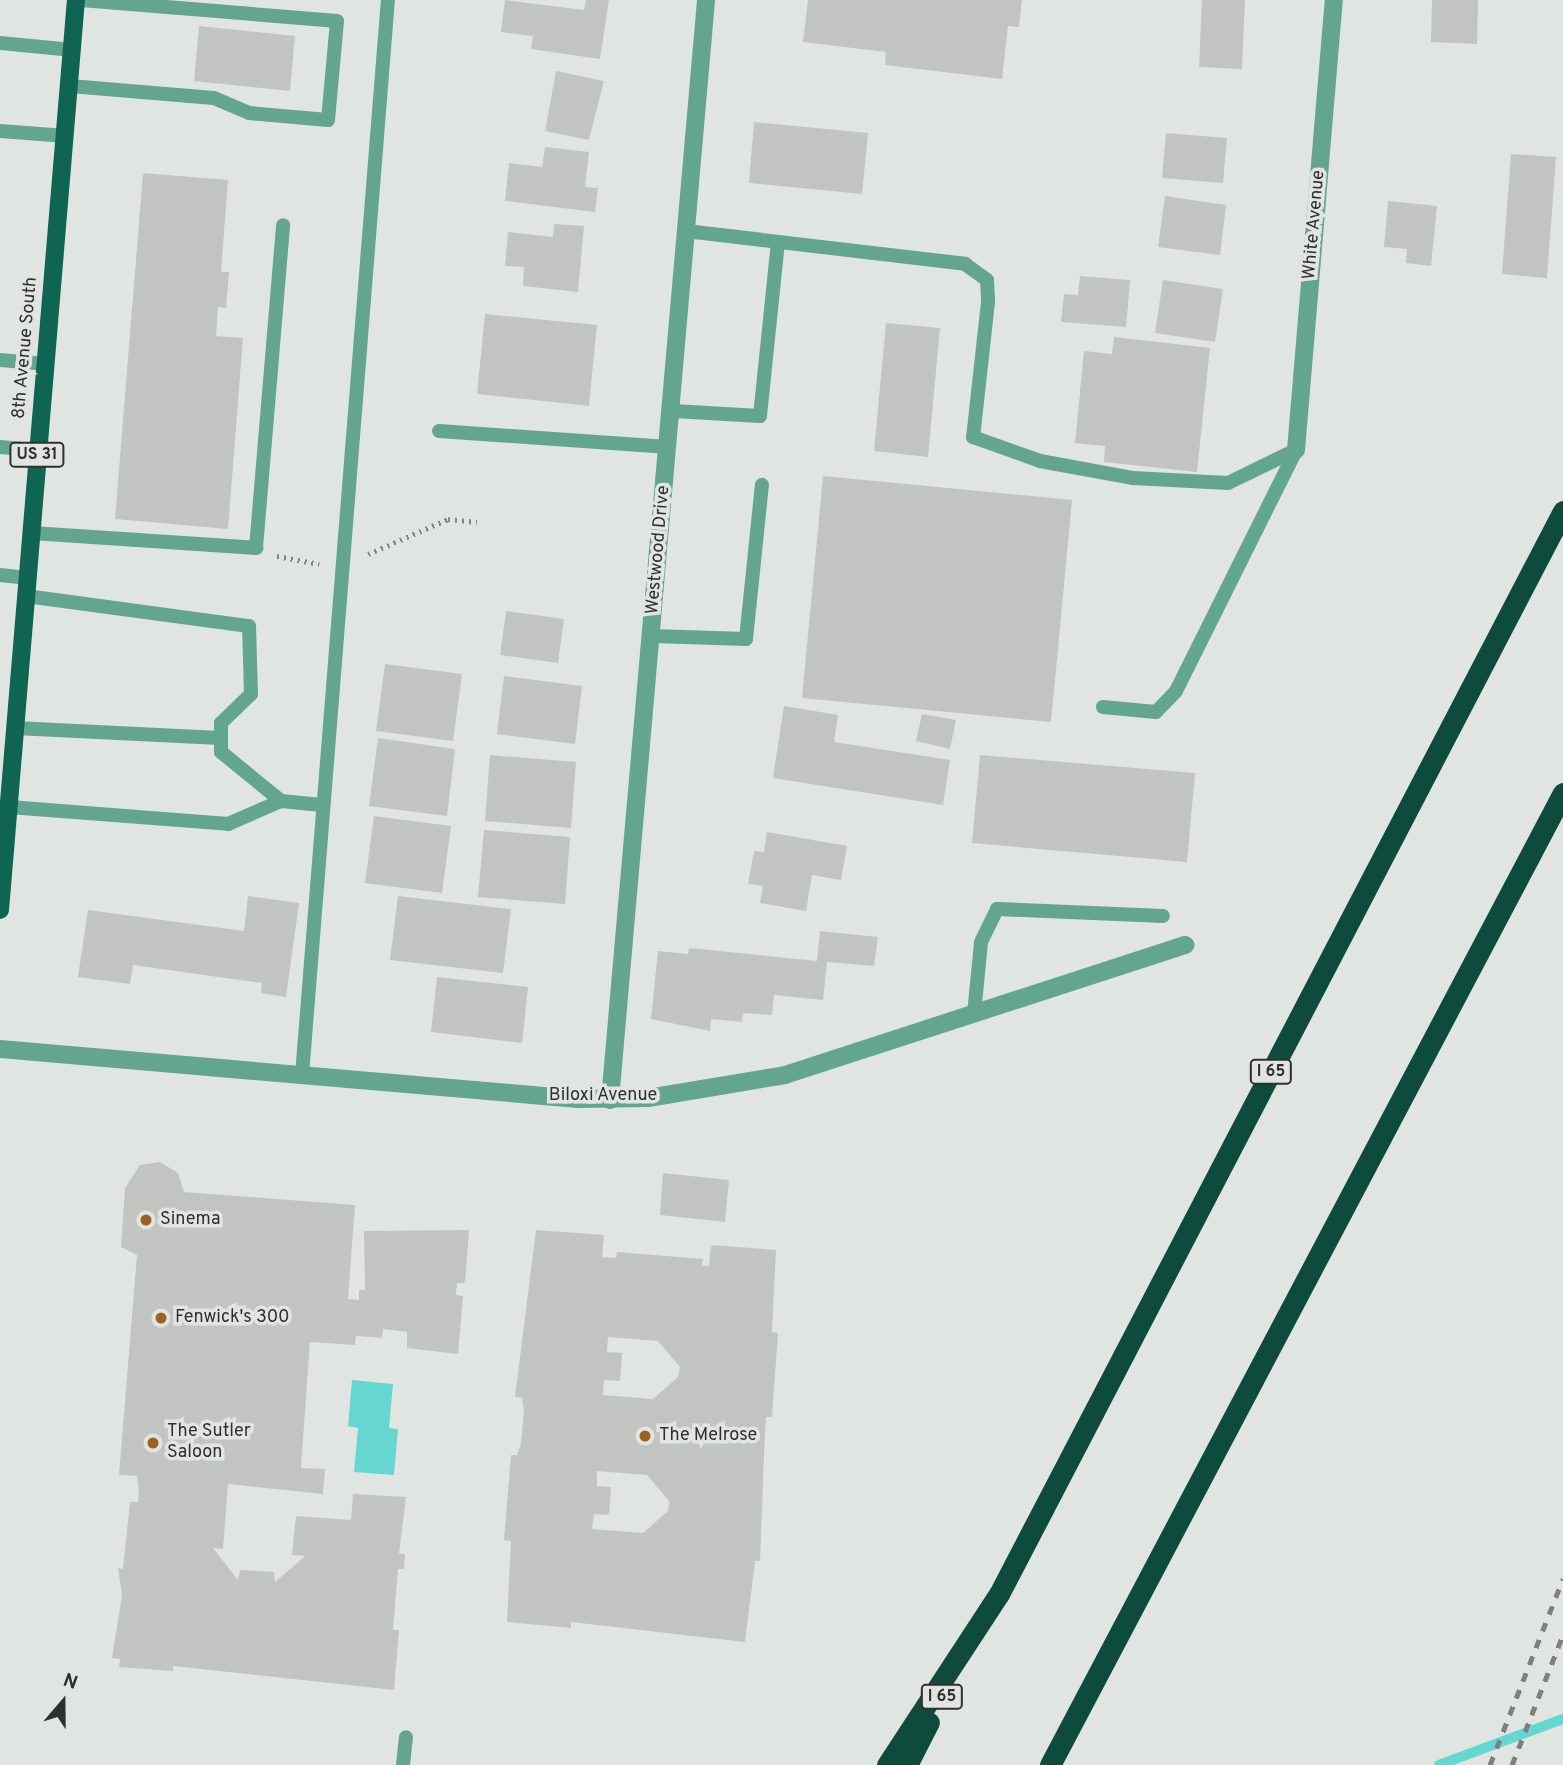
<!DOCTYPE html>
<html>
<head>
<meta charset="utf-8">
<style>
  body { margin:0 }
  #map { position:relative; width:1563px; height:1765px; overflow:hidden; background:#e1e5e2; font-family:Overpass,sans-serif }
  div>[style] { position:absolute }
  .water>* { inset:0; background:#66d6d1 }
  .stream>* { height:10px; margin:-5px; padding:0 5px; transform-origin:5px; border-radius:5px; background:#66d6d1 }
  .building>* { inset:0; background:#c2c4c1 }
  .path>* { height:4.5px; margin-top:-2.25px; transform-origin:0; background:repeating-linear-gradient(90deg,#818482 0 2px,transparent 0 7px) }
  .lane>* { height:14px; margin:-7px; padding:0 7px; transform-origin:7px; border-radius:7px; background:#64a592 }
  .street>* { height:18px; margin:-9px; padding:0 9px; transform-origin:9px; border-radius:9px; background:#64a592 }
  .primary>* { height:18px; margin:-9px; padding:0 9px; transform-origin:9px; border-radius:9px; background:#0f6552 }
  .highway>* { height:21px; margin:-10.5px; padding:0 10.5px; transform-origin:10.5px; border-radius:10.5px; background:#0f4b3d }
  .rail>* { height:5px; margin-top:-2.5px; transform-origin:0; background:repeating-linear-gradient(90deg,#7d807e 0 9px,transparent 0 18px) }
  .dots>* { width:19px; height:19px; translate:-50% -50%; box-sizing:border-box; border:4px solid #e1e5e2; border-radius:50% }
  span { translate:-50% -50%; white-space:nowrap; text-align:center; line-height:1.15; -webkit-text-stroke:7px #e1e5e2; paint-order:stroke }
  .shield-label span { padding:2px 5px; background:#e1e5e2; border:2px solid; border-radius:5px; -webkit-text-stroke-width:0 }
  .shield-label { font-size:16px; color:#2e302f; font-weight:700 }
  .street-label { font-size:18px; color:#2e302f }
  .poi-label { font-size:18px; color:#2e302f }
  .left { translate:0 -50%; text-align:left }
  .north { position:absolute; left:28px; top:1667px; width:70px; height:70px; -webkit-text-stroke:5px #e1e5e2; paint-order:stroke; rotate:20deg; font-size:19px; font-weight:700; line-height:28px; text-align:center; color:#2e302f }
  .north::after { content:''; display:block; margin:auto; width:24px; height:32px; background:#2e302f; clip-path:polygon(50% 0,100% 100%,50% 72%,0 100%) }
</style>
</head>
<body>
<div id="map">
  <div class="water">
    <div style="clip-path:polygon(352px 1380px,393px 1384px,389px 1428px,398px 1429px,394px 1475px,354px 1472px,358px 1428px,348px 1426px)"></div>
  </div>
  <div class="stream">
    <div style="left:1439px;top:1765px;width:132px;rotate:-20.4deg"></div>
  </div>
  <div class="building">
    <div style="clip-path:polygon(505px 0,584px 10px,586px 0,609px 0,600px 59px,531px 49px,533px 36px,501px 32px)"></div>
    <div style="clip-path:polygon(808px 0,1022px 0,1019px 27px,1008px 26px,1002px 79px,885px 65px,886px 52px,803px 42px)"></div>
    <div style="clip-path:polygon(1202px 0,1245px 0,1242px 69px,1199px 67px)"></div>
    <div style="clip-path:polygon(1432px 0,1478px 0,1477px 44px,1431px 42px)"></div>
    <div style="clip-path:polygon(199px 26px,295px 36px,290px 91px,194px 81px)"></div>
    <div style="clip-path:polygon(556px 71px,604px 81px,589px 140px,545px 131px)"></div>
    <div style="clip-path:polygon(754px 122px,868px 133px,862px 194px,749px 183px)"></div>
    <div style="clip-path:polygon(1166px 133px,1227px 138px,1223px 183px,1162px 178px)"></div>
    <div style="clip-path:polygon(545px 147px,589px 152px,585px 187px,598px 188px,595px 212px,505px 201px,509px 163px,542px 167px)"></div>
    <div style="clip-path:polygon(1511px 154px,1556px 157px,1547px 278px,1502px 274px)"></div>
    <div style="clip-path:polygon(143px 173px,228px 180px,221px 272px,229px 272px,226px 308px,218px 307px,216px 336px,243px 338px,228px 529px,115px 519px)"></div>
    <div style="clip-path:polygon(1165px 196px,1226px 205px,1220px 255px,1158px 247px)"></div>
    <div style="clip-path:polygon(1388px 201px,1437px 206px,1431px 266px,1406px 263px,1407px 249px,1384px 247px)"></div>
    <div style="clip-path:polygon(554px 224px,584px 226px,578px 292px,523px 286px,524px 267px,505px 266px,508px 232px,553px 237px)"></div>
    <div style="clip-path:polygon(1080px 276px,1130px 280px,1126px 327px,1061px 322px,1064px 294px,1078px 295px)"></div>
    <div style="clip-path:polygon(1163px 280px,1223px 289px,1215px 342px,1155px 333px)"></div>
    <div style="clip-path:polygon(485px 314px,597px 325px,589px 406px,477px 394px)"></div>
    <div style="clip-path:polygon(886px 323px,940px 328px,928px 457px,874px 451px)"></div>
    <div style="clip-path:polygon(1114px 337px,1210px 348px,1197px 472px,1104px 462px,1105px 446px,1075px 443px,1084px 351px,1112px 354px)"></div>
    <div style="clip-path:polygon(823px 476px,1072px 500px,1051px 722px,802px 698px)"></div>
    <div style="clip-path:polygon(506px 611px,564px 619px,558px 663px,500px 655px)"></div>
    <div style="clip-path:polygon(385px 664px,462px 674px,453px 741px,376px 731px)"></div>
    <div style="clip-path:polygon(504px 676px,582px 686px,575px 744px,497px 734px)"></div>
    <div style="clip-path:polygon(784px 706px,838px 715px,834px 742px,950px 760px,943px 805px,773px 778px)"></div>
    <div style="clip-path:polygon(922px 714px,956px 720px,950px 749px,916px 741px)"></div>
    <div style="clip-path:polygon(378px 738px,455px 749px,447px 816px,369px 806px)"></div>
    <div style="clip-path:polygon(490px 755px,576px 762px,571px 828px,485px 821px)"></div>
    <div style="clip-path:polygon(980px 755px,1195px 773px,1187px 862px,972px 843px)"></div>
    <div style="clip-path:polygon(374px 816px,451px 826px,442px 893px,365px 883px)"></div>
    <div style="clip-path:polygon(484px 830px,570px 837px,565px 904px,478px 897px)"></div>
    <div style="clip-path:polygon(767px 832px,847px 846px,841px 880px,812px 875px,806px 911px,760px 903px,763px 886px,748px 884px,754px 851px,764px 852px)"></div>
    <div style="clip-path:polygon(248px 896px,299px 903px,286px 997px,261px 993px,262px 983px,133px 965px,130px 984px,78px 977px,88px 910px,244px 931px)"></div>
    <div style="clip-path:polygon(398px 896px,511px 909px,503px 973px,390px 960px)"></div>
    <div style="clip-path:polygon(820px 931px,878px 937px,874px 966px,827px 962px,823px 1000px,774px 995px,772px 1015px,743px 1013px,742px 1022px,711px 1019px,710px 1031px,651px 1019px,658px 951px,688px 954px,689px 948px,817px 961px)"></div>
    <div style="clip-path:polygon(437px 977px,528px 987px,522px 1043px,431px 1032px)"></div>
    <div style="clip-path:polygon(160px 1162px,178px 1173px,184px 1192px,355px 1205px,348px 1299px,359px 1300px,359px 1290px,365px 1290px,364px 1231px,469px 1230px,465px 1283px,457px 1283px,456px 1295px,463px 1296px,458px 1354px,407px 1348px,407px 1332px,383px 1329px,382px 1338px,356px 1336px,355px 1345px,310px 1342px,301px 1468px,325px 1469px,323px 1494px,228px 1484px,223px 1549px,213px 1548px,238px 1580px,240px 1570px,274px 1572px,275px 1582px,305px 1556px,292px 1555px,296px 1516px,351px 1520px,353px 1494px,406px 1497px,399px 1554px,405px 1554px,404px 1569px,398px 1569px,393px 1630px,399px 1630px,394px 1690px,173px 1666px,173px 1671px,119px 1667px,120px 1659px,112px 1658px,122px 1595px,118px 1568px,123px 1569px,130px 1502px,138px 1502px,139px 1493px,137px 1476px,119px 1475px,137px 1255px,121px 1247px,125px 1188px,140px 1165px)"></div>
    <div style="clip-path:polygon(663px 1173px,729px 1180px,725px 1222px,660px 1215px)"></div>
    <div style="clip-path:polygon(evenodd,536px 1230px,604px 1235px,602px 1257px,616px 1258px,617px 1252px,703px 1259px,702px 1266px,709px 1266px,711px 1245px,776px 1250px,772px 1332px,778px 1333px,772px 1417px,766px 1417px,765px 1430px,760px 1561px,755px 1561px,745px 1642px,571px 1622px,571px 1628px,507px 1622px,511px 1541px,504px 1540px,511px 1455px,517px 1455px,521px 1443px,524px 1410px,522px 1398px,515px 1397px,536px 1230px,608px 1337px,658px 1341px,680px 1367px,678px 1377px,653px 1399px,603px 1395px,604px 1380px,620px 1381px,622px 1353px,607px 1352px,608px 1337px,536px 1230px,597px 1471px,647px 1475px,669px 1501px,668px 1511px,643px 1533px,592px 1529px,594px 1514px,609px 1515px,611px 1487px,597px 1486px,597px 1471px)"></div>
  </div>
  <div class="path">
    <div style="left:368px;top:554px;width:87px;rotate:-23.6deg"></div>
    <div style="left:448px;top:519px;width:29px;rotate:6deg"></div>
    <div style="left:277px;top:556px;width:43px;rotate:10.8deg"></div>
  </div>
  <div class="lane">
    <div style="left:0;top:43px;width:73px;rotate:5.5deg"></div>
    <div style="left:70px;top:86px;width:144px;rotate:4.8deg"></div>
    <div style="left:214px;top:98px;width:38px;rotate:23deg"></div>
    <div style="left:249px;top:113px;width:79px;rotate:5.1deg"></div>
    <div style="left:328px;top:120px;width:99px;rotate:-84.8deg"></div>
    <div style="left:337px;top:21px;width:257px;rotate:-175.3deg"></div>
    <div style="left:0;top:131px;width:66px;rotate:4.3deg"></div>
    <div style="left:686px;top:231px;width:281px;rotate:6.7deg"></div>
    <div style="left:965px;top:264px;width:27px;rotate:36deg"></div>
    <div style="left:987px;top:280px;width:22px;rotate:87deg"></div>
    <div style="left:988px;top:302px;width:136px;rotate:96.3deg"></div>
    <div style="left:973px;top:437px;width:71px;rotate:19.7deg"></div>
    <div style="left:1040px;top:461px;width:95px;rotate:10.4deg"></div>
    <div style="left:1133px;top:478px;width:95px;rotate:3deg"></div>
    <div style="left:1228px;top:483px;width:76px;rotate:-25.9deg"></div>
    <div style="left:0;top:360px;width:46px;rotate:5deg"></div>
    <div style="left:673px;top:411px;width:87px;rotate:3.3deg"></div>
    <div style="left:760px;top:416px;width:175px;rotate:-84.1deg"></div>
    <div style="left:439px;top:431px;width:230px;rotate:4deg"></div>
    <div style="left:0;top:447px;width:37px;rotate:5deg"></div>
    <div style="left:32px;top:533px;width:225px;rotate:3.8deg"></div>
    <div style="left:256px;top:548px;width:324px;rotate:-85.2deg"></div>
    <div style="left:0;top:575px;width:28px;rotate:6deg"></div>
    <div style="left:26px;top:596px;width:225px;rotate:7.7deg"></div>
    <div style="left:249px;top:626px;width:68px;rotate:88.3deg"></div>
    <div style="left:251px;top:694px;width:42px;rotate:136deg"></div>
    <div style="left:221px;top:723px;width:29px;rotate:90deg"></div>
    <div style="left:221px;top:752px;width:77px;rotate:39.2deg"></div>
    <div style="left:652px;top:636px;width:94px;rotate:1.8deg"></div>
    <div style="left:746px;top:639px;width:155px;rotate:-84.1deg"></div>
    <div style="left:1103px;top:707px;width:53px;rotate:5.4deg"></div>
    <div style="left:1156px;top:712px;width:29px;rotate:-46deg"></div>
    <div style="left:1176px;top:691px;width:269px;rotate:-63.5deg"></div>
    <div style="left:15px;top:728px;width:205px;rotate:2.8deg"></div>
    <div style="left:9px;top:807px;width:220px;rotate:4.4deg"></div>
    <div style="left:228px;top:824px;width:58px;rotate:-23.5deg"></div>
    <div style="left:281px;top:801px;width:41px;rotate:5.6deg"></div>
    <div style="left:974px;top:1014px;width:72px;rotate:-84.4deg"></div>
    <div style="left:981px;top:942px;width:37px;rotate:-64deg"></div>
    <div style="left:997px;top:909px;width:166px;rotate:2.4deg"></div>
    <div style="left:302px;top:1075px;width:1078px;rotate:-85.43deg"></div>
    <div style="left:403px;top:1765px;width:28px;rotate:-84deg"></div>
  </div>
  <div class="street">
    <div style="left:1296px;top:450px;width:452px;rotate:-85.2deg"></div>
    <div style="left:0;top:1049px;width:580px;rotate:4.94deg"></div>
    <div style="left:578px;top:1099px;width:70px;rotate:-0.8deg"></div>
    <div style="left:648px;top:1098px;width:139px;rotate:-9.5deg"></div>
    <div style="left:785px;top:1075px;width:421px;rotate:-18deg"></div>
    <div style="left:610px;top:1100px;width:1104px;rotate:-85.01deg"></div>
  </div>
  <div class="primary">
    <div style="left:0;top:910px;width:913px;rotate:-85.23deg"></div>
  </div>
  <div class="highway">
    <div style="left:887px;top:1765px;width:204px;rotate:-56.8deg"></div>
    <div style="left:999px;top:1594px;width:1221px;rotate:-62.49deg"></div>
    <div style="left:907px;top:1765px;width:48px;rotate:-62.9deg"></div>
    <div style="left:1050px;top:1765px;width:1099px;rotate:-62.18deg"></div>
  </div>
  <div class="rail">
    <div style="left:1490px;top:1765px;width:200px;rotate:-68.6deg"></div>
    <div style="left:1512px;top:1765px;width:140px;rotate:-68.6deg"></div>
  </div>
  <div class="dots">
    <div style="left:146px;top:1220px;background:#9e6125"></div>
    <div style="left:161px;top:1318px;background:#9e6125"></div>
    <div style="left:645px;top:1436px;background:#9e6125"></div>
    <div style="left:153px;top:1443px;background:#9e6125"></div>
  </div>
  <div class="shield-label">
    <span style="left:37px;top:455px">US 31</span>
    <span style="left:1271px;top:1072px">I 65</span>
    <span style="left:942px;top:1697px">I 65</span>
  </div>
  <div class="street-label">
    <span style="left:1315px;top:225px;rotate:-85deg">White Avenue</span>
    <span style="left:26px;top:348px;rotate:-85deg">8th Avenue South</span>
    <span style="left:659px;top:550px;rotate:-85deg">Westwood Drive</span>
    <span style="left:603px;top:1096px">Biloxi Avenue</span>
  </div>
  <div class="poi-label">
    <span class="left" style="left:160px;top:1220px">Sinema</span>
    <span class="left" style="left:175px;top:1318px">Fenwick's 300</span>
    <span class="left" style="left:167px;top:1443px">The Sutler<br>Saloon</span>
    <span class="left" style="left:659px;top:1436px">The Melrose</span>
  </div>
  <div class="north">N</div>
</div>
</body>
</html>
